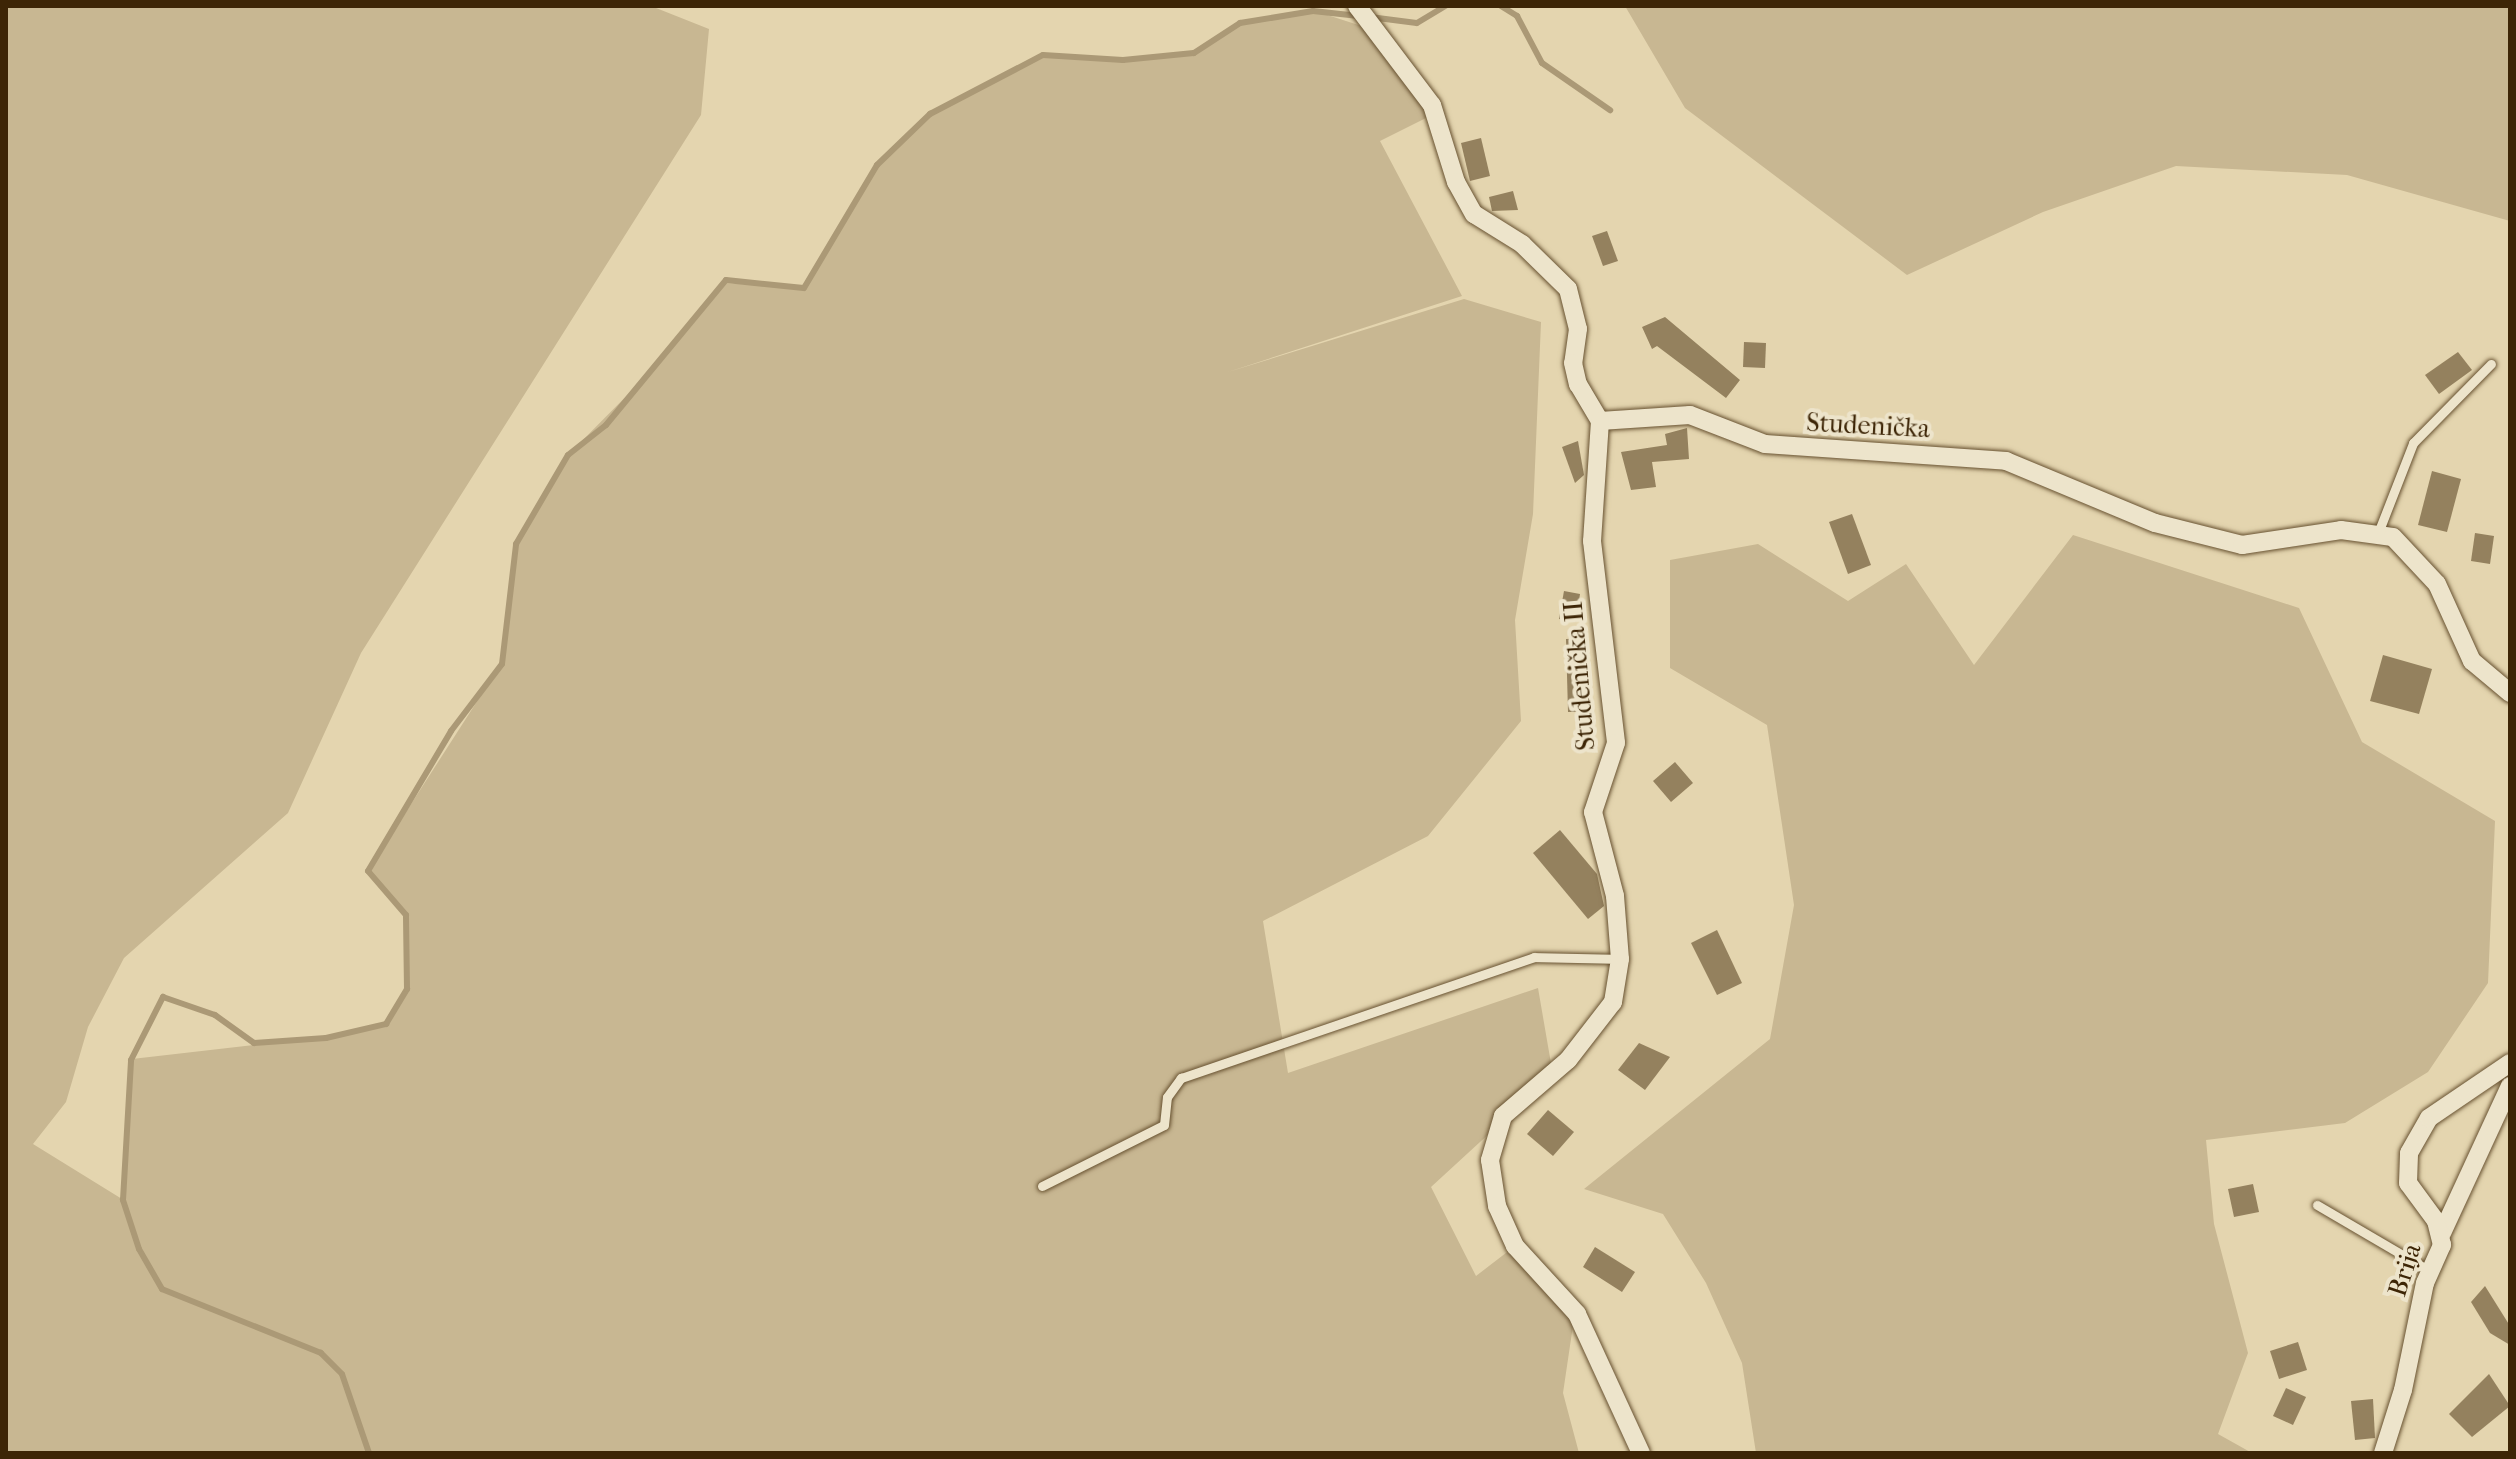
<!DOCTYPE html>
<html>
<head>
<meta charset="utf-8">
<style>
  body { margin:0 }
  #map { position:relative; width:2516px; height:1459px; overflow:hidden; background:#e4d5af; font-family:"IM FELL French Canon",serif }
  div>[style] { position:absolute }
  .green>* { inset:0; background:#c8b792 }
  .stream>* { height:6px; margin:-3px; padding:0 3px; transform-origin:3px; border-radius:3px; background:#ab9976 }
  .building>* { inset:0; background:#94815e }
  .roads { filter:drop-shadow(0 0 2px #675130) drop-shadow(0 0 2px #675130) }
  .lane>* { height:9px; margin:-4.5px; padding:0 4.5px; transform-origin:4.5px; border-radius:4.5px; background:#ede4cb }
  .street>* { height:18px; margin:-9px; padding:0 9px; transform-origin:9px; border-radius:9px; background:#ede4cb }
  span { translate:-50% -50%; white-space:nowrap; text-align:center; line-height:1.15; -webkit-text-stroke:8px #ede4cb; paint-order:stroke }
  .street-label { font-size:26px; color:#3d2506 }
  .frame { position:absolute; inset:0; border:8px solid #3d2506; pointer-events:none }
</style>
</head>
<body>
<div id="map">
  <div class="green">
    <div style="clip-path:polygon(6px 6px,651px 6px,709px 29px,701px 115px,361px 653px,288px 813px,124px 958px,88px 1027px,66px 1102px,33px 1144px,122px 1199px,132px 1059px,332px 1036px,387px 1023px,407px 989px,404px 913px,368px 871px,503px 661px,515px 551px,568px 455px,663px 359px,724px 283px,804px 288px,877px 165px,930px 114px,1043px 55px,1112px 60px,1194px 53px,1240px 23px,1315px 11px,1377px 31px,1434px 114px,1380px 141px,1462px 296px,1228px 372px,1464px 299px,1541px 322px,1533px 514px,1515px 620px,1521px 721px,1428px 836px,1263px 921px,1288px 1073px,1538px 988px,1553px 1075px,1431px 1187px,1476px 1276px,1515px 1246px,1575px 1312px,1563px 1393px,1579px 1453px,6px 1453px)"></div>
    <div style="clip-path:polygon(1625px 6px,2510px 6px,2510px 221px,2347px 175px,2176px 166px,2043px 212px,1907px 275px,1685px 108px)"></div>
    <div style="clip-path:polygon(2073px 535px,2299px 608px,2362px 742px,2495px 821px,2488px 983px,2428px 1072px,2345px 1123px,2206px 1140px,2214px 1224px,2248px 1353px,2218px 1434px,2252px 1453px,1756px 1453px,1742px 1363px,1706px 1283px,1663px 1214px,1584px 1189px,1770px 1039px,1794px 905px,1767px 725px,1670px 668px,1670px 560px,1758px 544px,1848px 601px,1906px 564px,1974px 665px)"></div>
  </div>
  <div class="stream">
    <div style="left:1501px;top:6px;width:19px;rotate:32deg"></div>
    <div style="left:1517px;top:16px;width:53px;rotate:62deg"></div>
    <div style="left:1542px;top:63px;width:83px;rotate:34.7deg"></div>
    <div style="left:1370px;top:17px;width:47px;rotate:7.3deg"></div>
    <div style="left:1417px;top:23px;width:33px;rotate:-31deg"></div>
    <div style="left:369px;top:1453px;width:83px;rotate:-108.9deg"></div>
    <div style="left:342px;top:1374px;width:30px;rotate:-135deg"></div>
    <div style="left:321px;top:1353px;width:171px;rotate:-158.1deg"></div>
    <div style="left:162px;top:1289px;width:46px;rotate:-119.9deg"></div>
    <div style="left:139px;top:1249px;width:52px;rotate:-108.1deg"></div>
    <div style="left:123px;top:1200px;width:140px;rotate:-86.7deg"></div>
    <div style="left:131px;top:1060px;width:71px;rotate:-63.1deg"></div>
    <div style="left:163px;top:997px;width:55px;rotate:19.1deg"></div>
    <div style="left:215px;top:1015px;width:48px;rotate:35.7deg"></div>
    <div style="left:254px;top:1043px;width:72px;rotate:-4deg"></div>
    <div style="left:326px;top:1038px;width:62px;rotate:-13.1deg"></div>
    <div style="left:386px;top:1024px;width:41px;rotate:-59deg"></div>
    <div style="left:407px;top:989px;width:74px;rotate:-90.8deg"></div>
    <div style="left:406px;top:915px;width:58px;rotate:-130.8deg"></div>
    <div style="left:368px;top:871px;width:163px;rotate:-59.3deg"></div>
    <div style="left:451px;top:731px;width:84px;rotate:-52.7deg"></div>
    <div style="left:502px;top:664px;width:121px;rotate:-83.3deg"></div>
    <div style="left:516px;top:544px;width:103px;rotate:-59.7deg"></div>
    <div style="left:568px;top:455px;width:48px;rotate:-38.3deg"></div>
    <div style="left:606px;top:425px;width:188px;rotate:-50.4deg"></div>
    <div style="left:726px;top:280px;width:78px;rotate:5.9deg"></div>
    <div style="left:804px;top:288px;width:143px;rotate:-59.3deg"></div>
    <div style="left:877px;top:165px;width:74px;rotate:-43.9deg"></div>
    <div style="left:930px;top:114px;width:127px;rotate:-27.6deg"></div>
    <div style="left:1043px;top:55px;width:80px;rotate:3.6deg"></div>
    <div style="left:1123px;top:60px;width:71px;rotate:-5.6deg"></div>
    <div style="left:1194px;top:53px;width:55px;rotate:-33.1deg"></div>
    <div style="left:1240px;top:23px;width:74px;rotate:-9.3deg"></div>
    <div style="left:1313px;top:11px;width:46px;rotate:6.2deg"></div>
  </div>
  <div class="building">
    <div style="clip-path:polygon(1481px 138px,1490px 176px,1470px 181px,1461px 143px)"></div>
    <div style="clip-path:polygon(1513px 191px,1518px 210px,1492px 211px,1489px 197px)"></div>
    <div style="clip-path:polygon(1607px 231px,1618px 261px,1603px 266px,1592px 236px)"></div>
    <div style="clip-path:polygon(1665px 317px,1740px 380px,1726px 398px,1657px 346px,1652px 349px,1642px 327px)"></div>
    <div style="clip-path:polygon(1744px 342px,1766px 343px,1765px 368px,1743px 367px)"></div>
    <div style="clip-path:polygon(2458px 352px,2472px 370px,2439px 394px,2425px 375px)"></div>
    <div style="clip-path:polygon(1687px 428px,1689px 459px,1652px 462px,1656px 487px,1631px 490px,1621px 452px,1667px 445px,1665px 434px)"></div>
    <div style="clip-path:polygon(1578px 441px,1584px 475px,1575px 483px,1562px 447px)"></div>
    <div style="clip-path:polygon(2432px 471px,2461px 479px,2447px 532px,2418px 525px)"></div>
    <div style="clip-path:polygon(1852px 514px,1871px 565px,1848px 574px,1829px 522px)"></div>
    <div style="clip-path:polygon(2475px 533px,2494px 536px,2490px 564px,2471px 561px)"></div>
    <div style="clip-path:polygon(1564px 591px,1580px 594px,1576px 622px,1559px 619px)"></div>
    <div style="clip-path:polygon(1588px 638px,1585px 712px,1568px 712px,1566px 639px)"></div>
    <div style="clip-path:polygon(2383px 655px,2432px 669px,2419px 714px,2370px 701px)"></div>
    <div style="clip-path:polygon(1675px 762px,1693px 783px,1671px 802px,1653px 781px)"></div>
    <div style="clip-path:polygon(1560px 830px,1597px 874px,1604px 906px,1588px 919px,1533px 853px)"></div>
    <div style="clip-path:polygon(1717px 930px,1742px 983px,1717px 995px,1691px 943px)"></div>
    <div style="clip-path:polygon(1639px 1043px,1670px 1057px,1645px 1090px,1618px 1070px)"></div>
    <div style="clip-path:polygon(1548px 1110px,1574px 1132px,1553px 1156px,1527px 1134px)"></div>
    <div style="clip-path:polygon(2253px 1184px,2259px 1212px,2234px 1217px,2228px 1189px)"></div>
    <div style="clip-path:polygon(1595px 1247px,1635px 1272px,1622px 1292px,1583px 1267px)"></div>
    <div style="clip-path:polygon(2485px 1286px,2510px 1326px,2510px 1345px,2490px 1333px,2471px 1302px)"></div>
    <div style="clip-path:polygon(2298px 1342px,2307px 1370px,2279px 1379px,2270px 1351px)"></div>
    <div style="clip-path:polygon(2489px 1374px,2510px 1406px,2472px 1437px,2449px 1414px)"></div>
    <div style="clip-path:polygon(2286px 1388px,2306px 1397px,2293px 1425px,2273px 1416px)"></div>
    <div style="clip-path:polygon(2373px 1399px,2375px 1438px,2355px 1440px,2351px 1401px)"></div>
  </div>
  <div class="roads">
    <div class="lane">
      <div style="left:2378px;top:533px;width:97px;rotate:-68.7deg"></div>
      <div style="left:2413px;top:443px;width:111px;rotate:-45.4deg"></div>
      <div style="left:1042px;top:1186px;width:136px;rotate:-26.6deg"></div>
      <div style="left:1164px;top:1125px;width:28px;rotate:-84deg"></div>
      <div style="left:1167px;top:1097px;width:24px;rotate:-54deg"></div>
      <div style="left:1181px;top:1078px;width:373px;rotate:-18.9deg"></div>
      <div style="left:1534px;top:957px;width:86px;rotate:1.3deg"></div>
      <div style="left:2317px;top:1205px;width:131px;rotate:30.3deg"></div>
    </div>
    <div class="street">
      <div style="left:1357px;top:6px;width:124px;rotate:52.9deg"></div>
      <div style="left:1432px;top:105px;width:81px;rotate:72.7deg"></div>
      <div style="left:1456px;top:182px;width:37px;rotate:61deg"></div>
      <div style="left:1474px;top:214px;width:57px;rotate:32deg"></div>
      <div style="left:1522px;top:244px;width:64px;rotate:44.4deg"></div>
      <div style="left:1568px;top:289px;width:41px;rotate:76deg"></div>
      <div style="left:1578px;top:329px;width:34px;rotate:98deg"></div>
      <div style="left:1573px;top:363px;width:22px;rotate:77deg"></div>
      <div style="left:1578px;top:384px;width:43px;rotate:59.3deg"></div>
      <div style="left:1600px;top:421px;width:90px;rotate:-3.8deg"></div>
      <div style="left:1690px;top:415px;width:80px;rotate:21.1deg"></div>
      <div style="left:1765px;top:444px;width:242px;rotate:4deg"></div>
      <div style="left:2006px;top:461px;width:161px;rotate:22.6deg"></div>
      <div style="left:2155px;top:523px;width:90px;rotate:14.2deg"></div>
      <div style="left:2242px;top:545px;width:100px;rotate:-8.6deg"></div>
      <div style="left:2341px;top:530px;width:52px;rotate:7.7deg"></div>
      <div style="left:2393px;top:537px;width:64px;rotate:46.9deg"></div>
      <div style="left:2437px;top:584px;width:85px;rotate:65.6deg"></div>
      <div style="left:2472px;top:661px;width:50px;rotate:40.1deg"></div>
      <div style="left:1600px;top:421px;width:120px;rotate:93.8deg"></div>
      <div style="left:1592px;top:541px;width:203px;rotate:83.2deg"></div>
      <div style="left:1616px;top:743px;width:73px;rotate:108.4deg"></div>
      <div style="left:1593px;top:812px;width:87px;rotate:75.3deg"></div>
      <div style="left:1615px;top:896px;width:63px;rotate:85.5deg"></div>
      <div style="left:1620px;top:959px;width:44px;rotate:99.2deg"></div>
      <div style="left:1613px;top:1002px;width:73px;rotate:127.8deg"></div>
      <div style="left:1568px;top:1060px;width:86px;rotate:139.3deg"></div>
      <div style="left:1503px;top:1116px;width:46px;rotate:106.5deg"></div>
      <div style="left:1490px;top:1160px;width:47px;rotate:81.3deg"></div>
      <div style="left:1497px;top:1206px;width:44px;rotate:65.8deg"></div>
      <div style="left:1515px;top:1246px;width:92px;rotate:47.6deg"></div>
      <div style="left:1577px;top:1314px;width:153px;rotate:65.3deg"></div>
      <div style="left:2442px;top:1233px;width:162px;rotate:-65.2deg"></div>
      <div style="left:2383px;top:1453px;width:66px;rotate:-72.4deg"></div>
      <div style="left:2403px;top:1390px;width:109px;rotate:-78.4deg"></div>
      <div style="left:2425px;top:1283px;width:42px;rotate:-65.9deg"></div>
      <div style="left:2442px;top:1245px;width:25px;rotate:-104deg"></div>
      <div style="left:2436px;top:1221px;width:47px;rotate:-126.4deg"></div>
      <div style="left:2408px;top:1183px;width:30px;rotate:-88deg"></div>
      <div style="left:2409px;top:1153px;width:40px;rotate:-60.3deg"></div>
      <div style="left:2429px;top:1118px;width:98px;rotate:-34.2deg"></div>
    </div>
  </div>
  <div class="street-label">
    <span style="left:1868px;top:426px;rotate:3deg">Studenička</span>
    <span style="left:1580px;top:676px;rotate:-95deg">Studenička II</span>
    <span style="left:2405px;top:1270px;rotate:-72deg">Brija</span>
  </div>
  <div class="frame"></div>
</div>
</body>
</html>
